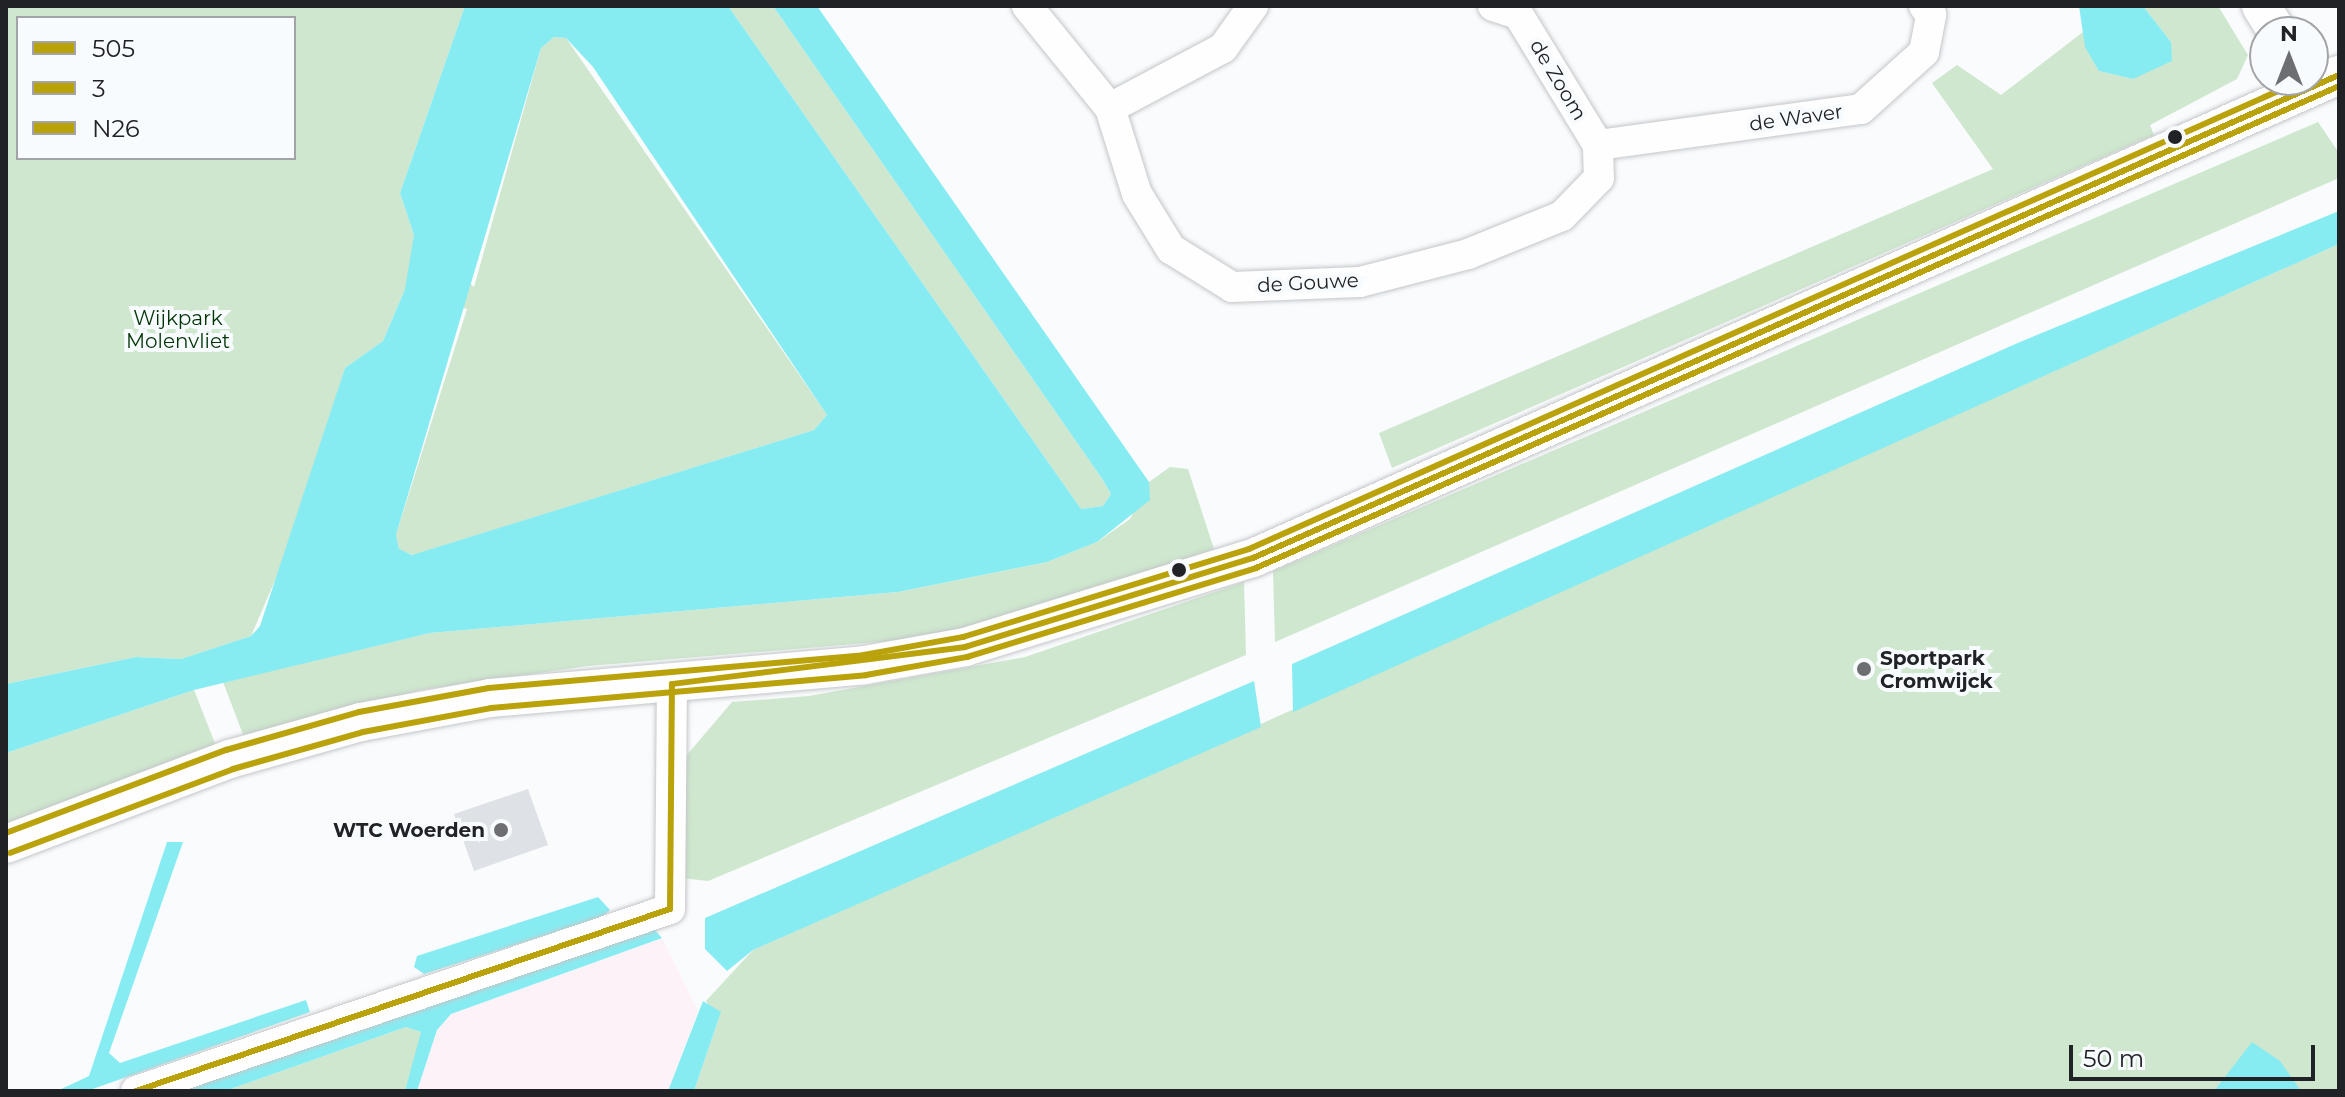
<!DOCTYPE html>
<html>
<head>
<meta charset="utf-8">
<style>
  body { margin:0 }
  #map { position:relative; width:2345px; height:1097px; overflow:hidden; background:#f9fbfd; font-family:Montserrat,sans-serif }
  div>[style] { position:absolute }
  .industrial>* { inset:0; background:#fcf2f8 }
  .green>* { inset:0; background:#cee7ce }
  .water>* { inset:0; background:#87ecf2 }
  .building>* { inset:0; background:#dee1e5 }
  .roads { filter:drop-shadow(0 0 2px #c4c6c8) drop-shadow(0 0 2px #c4c6c8) }
  .minor>* { height:30px; margin:-15px; padding:0 15px; transform-origin:15px; border-radius:15px; background:#fefeff }
  .tertiary>* { height:38px; margin:-19px; padding:0 19px; transform-origin:19px; border-radius:19px; background:#fefeff }
  .bus-1>* { height:6px; margin:-3px; padding:0 3px; transform-origin:3px; border-radius:3px; background:#baa20b }
  .bus-2>* { height:6px; margin:-3px; padding:0 3px; transform-origin:3px; border-radius:3px; background:#baa20b }
  .bus-3>* { height:6px; margin:-3px; padding:0 3px; transform-origin:3px; border-radius:3px; background:#baa20b }
  .dots>* { width:22px; height:22px; translate:-50% -50%; box-sizing:border-box; border:4px solid #f8fbfe; border-radius:50% }
  span { translate:-50% -50%; white-space:nowrap; text-align:center; line-height:1.15; -webkit-text-stroke:8px #f8fbfe; paint-order:stroke }
  .street-label { font-size:20px; color:#202225 }
  .park-label { font-size:20px; color:#033607 }
  .poi-label { font-size:20px; color:#202225; font-weight:700 }
  .left { translate:0 -50%; text-align:left }
  .right { translate:-100% -50%; text-align:right }
  .frame { position:absolute; inset:0; border:8px solid #202225; pointer-events:none }
  .legend { position:absolute; left:16px; top:16px; width:280px; height:144px; box-sizing:border-box; background:#f8fbfe; border:2px solid #a2a4a7; margin:0; padding:10px 14px; list-style:none; font-size:24px; color:#202225 }
  .legend li { display:flex; align-items:center; gap:16px; height:40px }
  .legend b { width:40px; border:2px solid #a2a4a7 }
  .north { position:absolute; left:2249px; top:16px; width:80px; height:80px; box-sizing:border-box; background:#f8fbfe; border:2px solid #a2a4a7; border-radius:50%; rotate:0deg; font-size:22px; font-weight:700; line-height:32px; text-align:center; color:#202225 }
  .north::after { content:''; display:block; margin:auto; width:28px; height:36px; background:#6c6e71; clip-path:polygon(50% 0,100% 100%,50% 72%,0 100%) }
  .scale { position:absolute; left:2069px; top:1045px; width:246px; height:36px; box-sizing:border-box; border:4px solid #202225; border-top:0; padding-left:10px; font-size:24px; line-height:28px; white-space:nowrap; color:#202225; -webkit-text-stroke:6px #f8fbfe; paint-order:stroke }
</style>
</head>
<body>
<div id="map">
  <div class="industrial">
    <div style="clip-path:polygon(662px 938px,698px 1011px,668px 1091px,417px 1091px,437px 1030px,451px 1014px)"></div>
  </div>
  <div class="green">
    <div style="clip-path:polygon(evenodd,6px 6px,465px 6px,400px 193px,414px 235px,474px 287px,541px 48px,554px 37px,566px 38px,827px 415px,814px 430px,413px 555px,399px 550px,396px 535px,467px 309px,405px 289px,383px 341px,345px 368px,289px 548px,251px 636px,181px 659px,136px 657px,6px 684px,6px 6px,18px 18px,294px 18px,294px 158px,18px 158px,18px 18px)"></div>
    <div style="clip-path:polygon(728px 6px,773px 6px,1103px 480px,1111px 494px,1103px 506px,1081px 509px)"></div>
    <div style="clip-path:polygon(2143px 6px,2218px 6px,2248px 55px,2237px 79px,2150px 125px,2154px 135px,1392px 468px,1379px 433px,1993px 169px,1932px 83px,1957px 65px,2001px 95px,2083px 32px,2099px 71px,2133px 79px,2171px 42px)"></div>
    <div style="clip-path:polygon(2318px 122px,2339px 153px,2339px 178px,1275px 642px,1273px 571px)"></div>
    <div style="clip-path:polygon(2339px 244px,2339px 1091px,694px 1091px,718px 1021px,706px 1001px,753px 950px)"></div>
    <div style="clip-path:polygon(1170px 467px,1188px 469px,1214px 549px,1001px 622px,903px 640px,588px 666px,420px 690px,244px 737px,223px 682px,430px 633px,898px 592px,1047px 562px,1097px 542px,1130px 519px,1149px 482px)"></div>
    <div style="clip-path:polygon(1244px 582px,1246px 655px,708px 881px,682px 878px,686px 756px,732px 702px,809px 696px,1025px 657px)"></div>
    <div style="clip-path:polygon(194px 690px,216px 746px,6px 826px,6px 753px)"></div>
    <div style="clip-path:polygon(406px 1027px,421px 1032px,421px 1042px,405px 1091px,225px 1091px)"></div>
  </div>
  <div class="water">
    <div style="clip-path:polygon(evenodd,465px 6px,728px 6px,1081px 509px,1103px 506px,1111px 494px,1103px 480px,773px 6px,817px 6px,1149px 482px,1150px 500px,1097px 542px,1047px 562px,898px 592px,430px 633px,194px 690px,6px 753px,6px 684px,136px 657px,181px 659px,251px 636px,260px 626px,345px 368px,383px 341px,405px 289px,414px 235px,400px 193px,465px 6px,554px 37px,566px 38px,593px 67px,827px 415px,814px 430px,412px 555px,399px 549px,396px 535px,541px 48px,554px 37px)"></div>
    <div style="clip-path:polygon(2079px 6px,2143px 6px,2171px 42px,2172px 61px,2133px 79px,2099px 71px,2085px 47px)"></div>
    <div style="clip-path:polygon(2339px 211px,2339px 244px,1293px 712px,1292px 664px,2020px 342px)"></div>
    <div style="clip-path:polygon(1254px 681px,1261px 727px,753px 950px,727px 971px,705px 949px,705px 918px)"></div>
    <div style="clip-path:polygon(167px 842px,183px 842px,109px 1053px,120px 1063px,306px 1000px,310px 1012px,87px 1091px,57px 1091px,89px 1076px)"></div>
    <div style="clip-path:polygon(598px 897px,610px 910px,602px 917px,424px 974px,414px 967px,417px 956px)"></div>
    <div style="clip-path:polygon(654px 929px,662px 938px,451px 1014px,437px 1030px,417px 1091px,405px 1091px,421px 1032px,406px 1027px,225px 1091px,179px 1091px)"></div>
    <div style="clip-path:polygon(703px 1001px,721px 1012px,694px 1091px,668px 1091px)"></div>
    <div style="clip-path:polygon(2252px 1042px,2280px 1061px,2301px 1091px,2214px 1091px)"></div>
  </div>
  <div class="building">
    <div style="clip-path:polygon(528px 789px,548px 845px,474px 871px,454px 814px)"></div>
  </div>
  <div class="roads">
    <div class="minor">
      <div style="left:1027px;top:6px;width:132px;rotate:50.9deg"></div>
      <div style="left:1110px;top:108px;width:90px;rotate:72.6deg"></div>
      <div style="left:1137px;top:194px;width:65px;rotate:58.3deg"></div>
      <div style="left:1171px;top:249px;width:72px;rotate:31.9deg"></div>
      <div style="left:1232px;top:287px;width:128px;rotate:-2.2deg"></div>
      <div style="left:1360px;top:282px;width:112px;rotate:-14.5deg"></div>
      <div style="left:1468px;top:254px;width:101px;rotate:-22deg"></div>
      <div style="left:1562px;top:216px;width:53px;rotate:-45.8deg"></div>
      <div style="left:1599px;top:178px;width:33px;rotate:-92deg"></div>
      <div style="left:1493px;top:6px;width:26px;rotate:18deg"></div>
      <div style="left:1518px;top:14px;width:153px;rotate:58.6deg"></div>
      <div style="left:1110px;top:108px;width:128px;rotate:-28deg"></div>
      <div style="left:1223px;top:48px;width:52px;rotate:-54.5deg"></div>
      <div style="left:1598px;top:145px;width:265px;rotate:-7.8deg"></div>
      <div style="left:1861px;top:109px;width:85px;rotate:-42.1deg"></div>
      <div style="left:1924px;top:52px;width:38px;rotate:-79deg"></div>
      <div style="left:1931px;top:15px;width:11px;rotate:-128deg"></div>
      <div style="left:136px;top:1091px;width:564px;rotate:-18.82deg"></div>
      <div style="left:670px;top:909px;width:225px;rotate:-89.5deg"></div>
    </div>
    <div class="tertiary">
      <div style="left:2261px;top:6px;width:31px;rotate:58deg"></div>
      <div style="left:6px;top:844px;width:240px;rotate:-20.8deg"></div>
      <div style="left:230px;top:759px;width:136px;rotate:-15.8deg"></div>
      <div style="left:361px;top:722px;width:131px;rotate:-10.5deg"></div>
      <div style="left:490px;top:698px;width:376px;rotate:-5deg"></div>
      <div style="left:865px;top:665px;width:102px;rotate:-10.2deg"></div>
      <div style="left:965px;top:647px;width:301px;rotate:-17.2deg"></div>
      <div style="left:1253px;top:558px;width:1189px;rotate:-23.98deg"></div>
    </div>
  </div>
  <div class="bus-1">
    <div style="left:672px;top:684px;width:295px;rotate:-7.2deg"></div>
    <div style="left:965px;top:647px;width:301px;rotate:-17.2deg"></div>
    <div style="left:1253px;top:558px;width:1189px;rotate:-23.98deg"></div>
    <div style="left:670px;top:909px;width:225px;rotate:-89.5deg"></div>
    <div style="left:136px;top:1091px;width:564px;rotate:-18.82deg"></div>
  </div>
  <div class="bus-2">
    <div style="left:10px;top:853px;width:238px;rotate:-20.6deg"></div>
    <div style="left:233px;top:769px;width:135px;rotate:-15.9deg"></div>
    <div style="left:363px;top:732px;width:130px;rotate:-10.6deg"></div>
    <div style="left:491px;top:708px;width:376px;rotate:-5deg"></div>
    <div style="left:866px;top:675px;width:103px;rotate:-10.1deg"></div>
    <div style="left:967px;top:657px;width:302px;rotate:-17.1deg"></div>
    <div style="left:1256px;top:568px;width:1185px;rotate:-23.99deg"></div>
  </div>
  <div class="bus-3">
    <div style="left:6px;top:833px;width:235px;rotate:-20.7deg"></div>
    <div style="left:226px;top:750px;width:138px;rotate:-15.9deg"></div>
    <div style="left:359px;top:712px;width:132px;rotate:-10.5deg"></div>
    <div style="left:489px;top:688px;width:376px;rotate:-5deg"></div>
    <div style="left:864px;top:655px;width:101px;rotate:-10.3deg"></div>
    <div style="left:963px;top:637px;width:299px;rotate:-17.1deg"></div>
    <div style="left:1249px;top:549px;width:1154px;rotate:-23.99deg"></div>
  </div>
  <div class="dots">
    <div style="left:2175px;top:137px;background:#202225"></div>
    <div style="left:1179px;top:570px;background:#202225"></div>
    <div style="left:1864px;top:669px;background:#6c6e71"></div>
    <div style="left:501px;top:830px;background:#6c6e71"></div>
  </div>
  <div class="street-label">
    <span style="left:1558px;top:80px;rotate:59deg">de Zoom</span>
    <span style="left:1796px;top:118px;rotate:-8deg">de Waver</span>
    <span style="left:1308px;top:283px;rotate:-3deg">de Gouwe</span>
  </div>
  <div class="park-label">
    <span style="left:178px;top:330px">Wijkpark<br>Molenvliet</span>
  </div>
  <div class="poi-label">
    <span class="left" style="left:1880px;top:670px">Sportpark<br>Cromwijck</span>
    <span class="right" style="left:485px;top:830px">WTC Woerden</span>
  </div>
  <div class="frame"></div>
  <ul class="legend">
  <li><b style="height:10px;background:#baa20b"></b>505</li>
  <li><b style="height:10px;background:#baa20b"></b>3</li>
  <li><b style="height:10px;background:#baa20b"></b>N26</li>
  </ul>
  <div class="north">N</div>
  <div class="scale">50 m</div>
</div>
</body>
</html>
